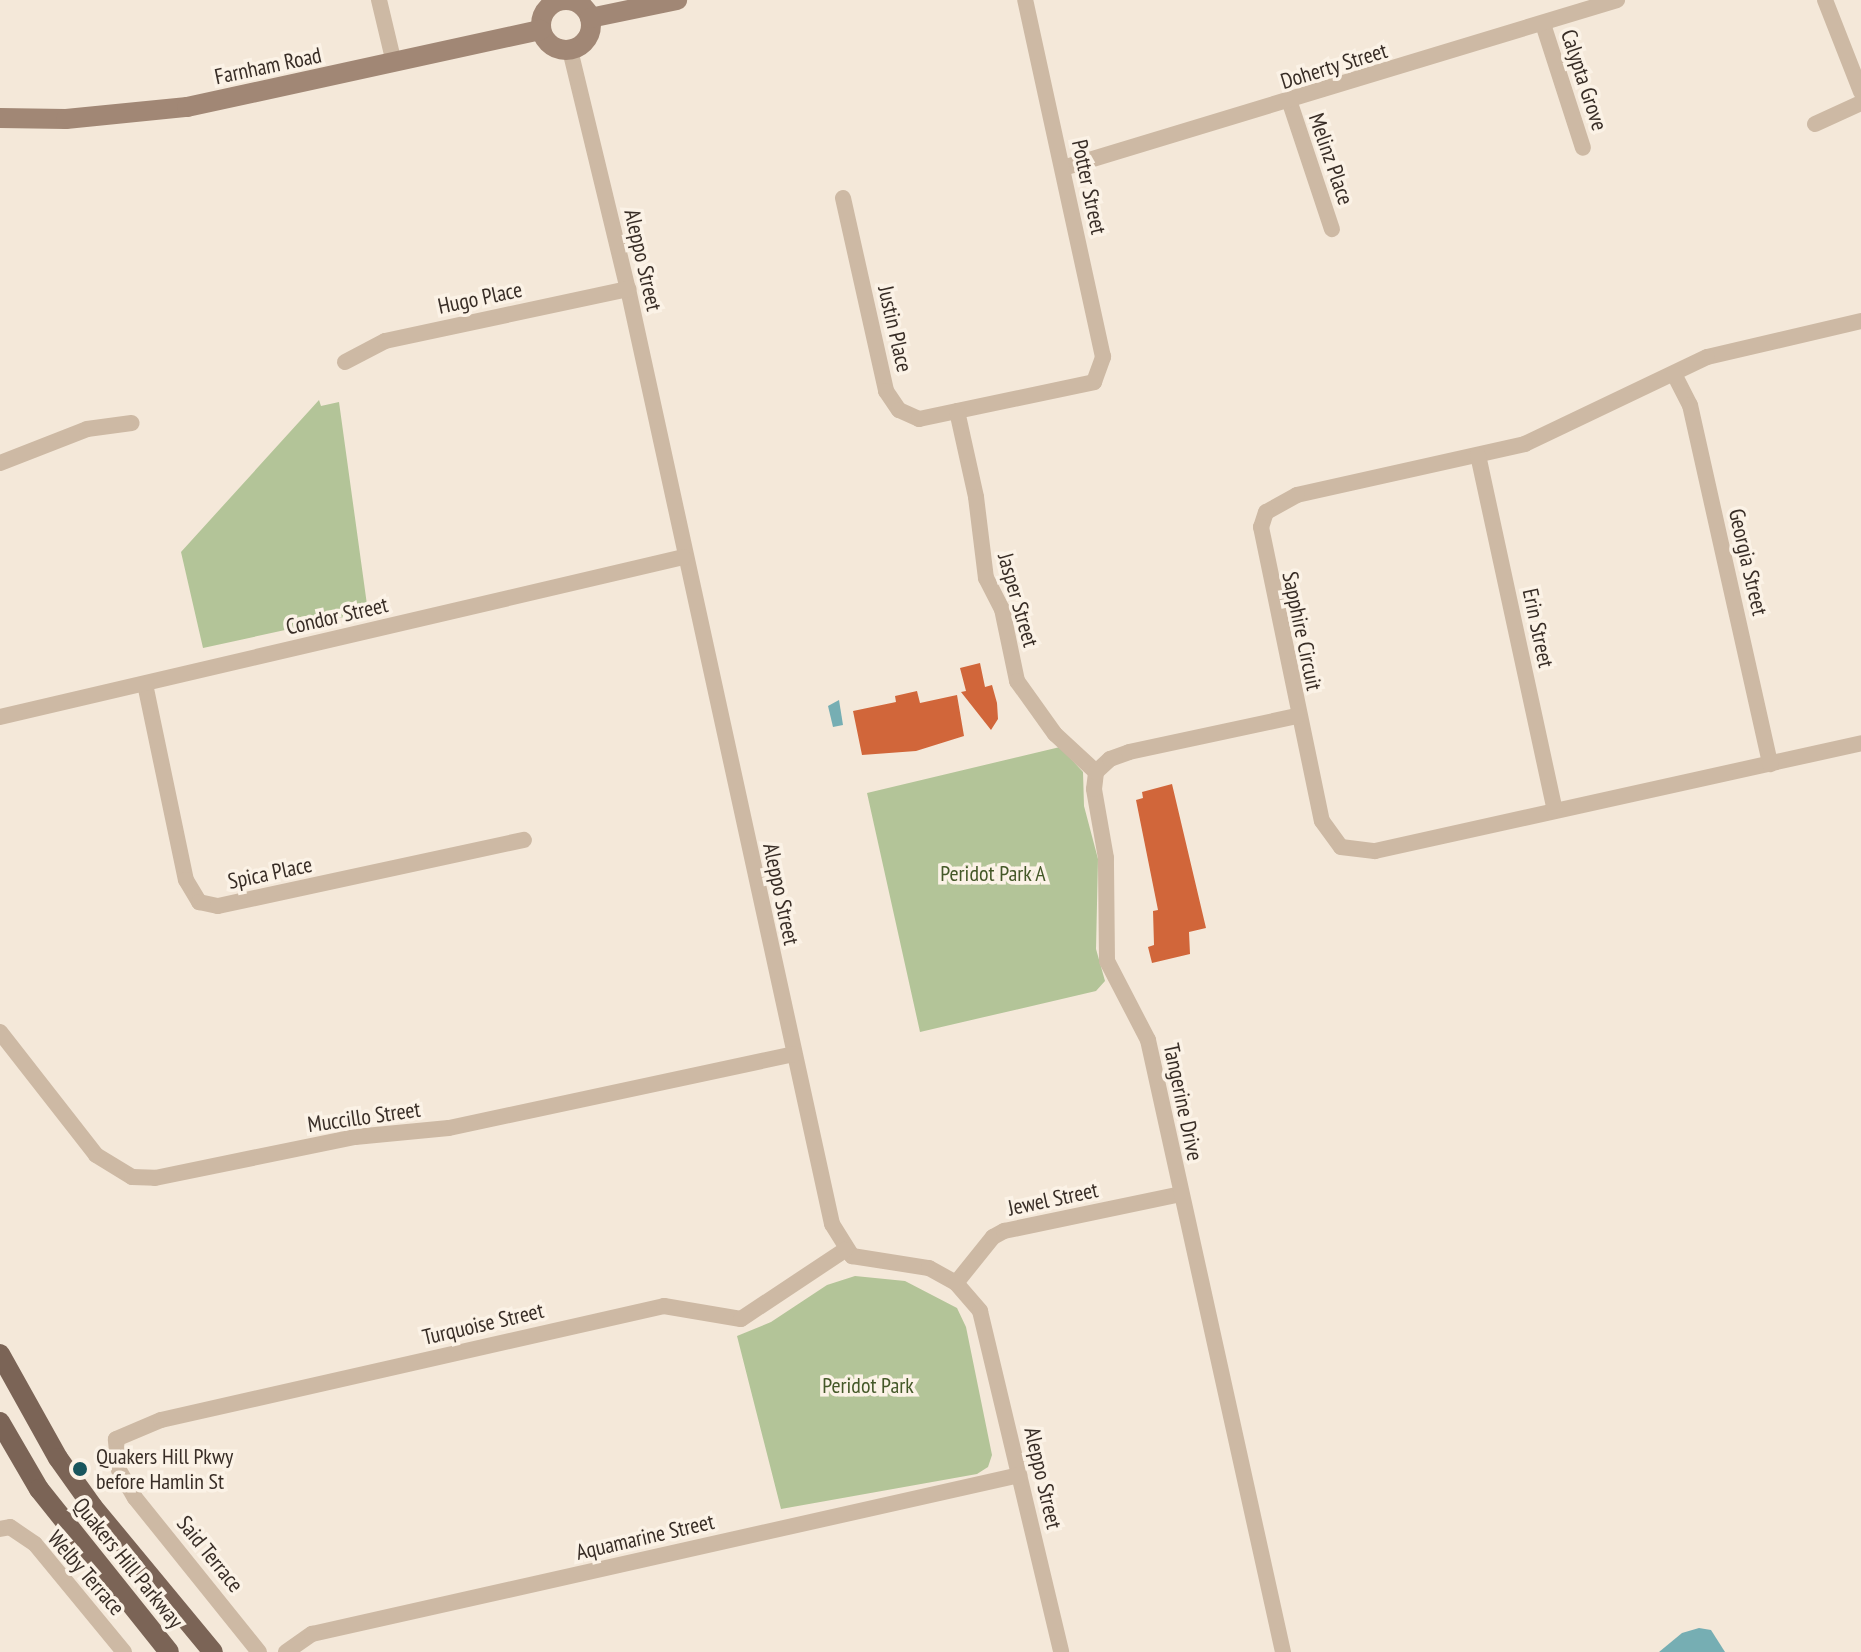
<!DOCTYPE html>
<html>
<head>
<meta charset="utf-8">
<style>
  body { margin:0 }
  #map { position:relative; width:1861px; height:1652px; overflow:hidden; background:#f4e8d9; font-family:"PT Sans Narrow",sans-serif }
  div>[style] { position:absolute }
  .green>* { inset:0; background:#b3c498 }
  .water>* { inset:0; background:#76aeb3 }
  .building>* { inset:0; background:#d1663a }
  .street>* { height:16px; margin:-8px; padding:0 8px; transform-origin:8px; border-radius:8px; background:#cdb9a4 }
  .secondary>* { height:20px; margin:-10px; padding:0 10px; transform-origin:10px; border-radius:10px; background:#a18775 }
  .secondary>.ring { margin:-10px; padding:0; box-sizing:content-box; background:none; border:20px solid #a18775; border-radius:50% }
  .primary>* { height:20px; margin:-10px; padding:0 10px; transform-origin:10px; border-radius:10px; background:#7b6456 }
  .dots>* { width:22px; height:22px; translate:-50% -50%; box-sizing:border-box; border:4px solid #fbf2e6; border-radius:50% }
  span { translate:-50% -50%; white-space:nowrap; text-align:center; line-height:1.15; -webkit-text-stroke:7px #fbf2e6; paint-order:stroke }
  .street-label { font-size:22px; color:#382d26 }
  .park-label { font-size:22px; color:#445828 }
  .poi-label { font-size:22px; color:#382d26 }
  .left { translate:0 -50%; text-align:left }
</style>
</head>
<body>
<div id="map">
  <div class="green">
    <div style="clip-path:polygon(319px 400px,321px 406px,339px 402px,368px 612px,203px 648px,181px 552px)"></div>
    <div style="clip-path:polygon(1060px 747px,1083px 772px,1084px 806px,1098px 859px,1096px 949px,1105px 981px,1096px 991px,920px 1032px,867px 793px)"></div>
    <div style="clip-path:polygon(855px 1276px,905px 1281px,957px 1308px,966px 1327px,992px 1455px,988px 1467px,977px 1474px,781px 1509px,737px 1336px,771px 1322px,827px 1285px)"></div>
  </div>
  <div class="water">
    <div style="clip-path:polygon(839px 700px,843px 725px,833px 727px,828px 706px)"></div>
    <div style="clip-path:polygon(1699px 1628px,1711px 1630px,1725px 1652px,1659px 1652px,1682px 1633px)"></div>
  </div>
  <div class="building">
    <div style="clip-path:polygon(980px 663px,985px 687px,992px 685px,997px 703px,998px 719px,991px 730px,961px 692px,966px 691px,960px 668px)"></div>
    <div style="clip-path:polygon(917px 691px,920px 703px,957px 695px,964px 736px,916px 751px,862px 755px,853px 711px,896px 702px,895px 696px)"></div>
    <div style="clip-path:polygon(1172px 784px,1206px 928px,1189px 932px,1190px 954px,1152px 963px,1148px 947px,1154px 945px,1153px 911px,1158px 910px,1136px 800px,1143px 798px,1142px 792px)"></div>
  </div>
  <div class="street">
    <div style="left:379px;top:0;width:65px;rotate:76.6deg"></div>
    <div style="left:1825px;top:0;width:99px;rotate:68.6deg"></div>
    <div style="left:1543px;top:24px;width:130px;rotate:72.1deg"></div>
    <div style="left:570px;top:50px;width:246px;rotate:76.4deg"></div>
    <div style="left:628px;top:289px;width:957px;rotate:77.69deg"></div>
    <div style="left:832px;top:1224px;width:38px;rotate:58deg"></div>
    <div style="left:852px;top:1256px;width:78px;rotate:8.9deg"></div>
    <div style="left:929px;top:1268px;width:31px;rotate:29deg"></div>
    <div style="left:956px;top:1283px;width:37px;rotate:49deg"></div>
    <div style="left:980px;top:1311px;width:350px;rotate:76.6deg"></div>
    <div style="left:1290px;top:103px;width:133px;rotate:71.6deg"></div>
    <div style="left:1815px;top:124px;width:51px;rotate:-24.5deg"></div>
    <div style="left:1063px;top:168px;width:579px;rotate:-16.87deg"></div>
    <div style="left:843px;top:198px;width:198px;rotate:77.4deg"></div>
    <div style="left:886px;top:391px;width:23px;rotate:56deg"></div>
    <div style="left:899px;top:410px;width:22px;rotate:24deg"></div>
    <div style="left:919px;top:419px;width:179px;rotate:-11.9deg"></div>
    <div style="left:1094px;top:382px;width:27px;rotate:-70deg"></div>
    <div style="left:1103px;top:357px;width:365px;rotate:-102.3deg"></div>
    <div style="left:1861px;top:321px;width:158px;rotate:166.8deg"></div>
    <div style="left:1707px;top:357px;width:202px;rotate:154.5deg"></div>
    <div style="left:1525px;top:444px;width:234px;rotate:167.4deg"></div>
    <div style="left:1297px;top:495px;width:35px;rotate:151deg"></div>
    <div style="left:1266px;top:512px;width:16px;rotate:108deg"></div>
    <div style="left:1261px;top:527px;width:300px;rotate:78.3deg"></div>
    <div style="left:1322px;top:821px;width:32px;rotate:54deg"></div>
    <div style="left:1341px;top:847px;width:34px;rotate:7deg"></div>
    <div style="left:1375px;top:851px;width:498px;rotate:-12.5deg"></div>
    <div style="left:345px;top:362px;width:45px;rotate:-27.7deg"></div>
    <div style="left:385px;top:341px;width:249px;rotate:-12.1deg"></div>
    <div style="left:1674px;top:374px;width:35px;rotate:63deg"></div>
    <div style="left:1690px;top:405px;width:368px;rotate:77.4deg"></div>
    <div style="left:957px;top:411px;width:88px;rotate:77.5deg"></div>
    <div style="left:976px;top:497px;width:82px;rotate:83deg"></div>
    <div style="left:986px;top:578px;width:35px;rotate:63deg"></div>
    <div style="left:1002px;top:609px;width:74px;rotate:78.2deg"></div>
    <div style="left:1017px;top:681px;width:65px;rotate:54.4deg"></div>
    <div style="left:1055px;top:734px;width:56px;rotate:42.8deg"></div>
    <div style="left:1478px;top:455px;width:363px;rotate:77.8deg"></div>
    <div style="left:0;top:463px;width:93px;rotate:-21.3deg"></div>
    <div style="left:87px;top:429px;width:45px;rotate:-7.6deg"></div>
    <div style="left:145px;top:684px;width:200px;rotate:78.2deg"></div>
    <div style="left:186px;top:880px;width:26px;rotate:59deg"></div>
    <div style="left:199px;top:902px;width:19px;rotate:12deg"></div>
    <div style="left:218px;top:906px;width:313px;rotate:-12.2deg"></div>
    <div style="left:0;top:717px;width:702px;rotate:-13.17deg"></div>
    <div style="left:0;top:1032px;width:156px;rotate:52deg"></div>
    <div style="left:96px;top:1155px;width:42px;rotate:31.4deg"></div>
    <div style="left:132px;top:1177px;width:23px;rotate:2deg"></div>
    <div style="left:155px;top:1178px;width:204px;rotate:-11.6deg"></div>
    <div style="left:355px;top:1137px;width:94px;rotate:-5.5deg"></div>
    <div style="left:449px;top:1128px;width:353px;rotate:-12.1deg"></div>
    <div style="left:956px;top:1283px;width:59px;rotate:-51.2deg"></div>
    <div style="left:993px;top:1237px;width:13px;rotate:-29deg"></div>
    <div style="left:1004px;top:1231px;width:181px;rotate:-11.8deg"></div>
    <div style="left:0;top:1529px;width:10px;rotate:-11deg"></div>
    <div style="left:10px;top:1527px;width:30px;rotate:34deg"></div>
    <div style="left:35px;top:1544px;width:140px;rotate:50.5deg"></div>
    <div style="left:259px;top:1652px;width:198px;rotate:-128.8deg"></div>
    <div style="left:135px;top:1498px;width:32px;rotate:-120deg"></div>
    <div style="left:119px;top:1470px;width:31px;rotate:-96deg"></div>
    <div style="left:116px;top:1439px;width:49px;rotate:-22.9deg"></div>
    <div style="left:161px;top:1420px;width:516px;rotate:-12.77deg"></div>
    <div style="left:664px;top:1306px;width:78px;rotate:9.6deg"></div>
    <div style="left:741px;top:1319px;width:125px;rotate:-33.6deg"></div>
    <div style="left:286px;top:1652px;width:32px;rotate:-35deg"></div>
    <div style="left:312px;top:1634px;width:725px;rotate:-12.67deg"></div>
    <div style="left:1283px;top:1652px;width:627px;rotate:-102.44deg"></div>
    <div style="left:1148px;top:1040px;width:89px;rotate:-117.4deg"></div>
    <div style="left:1107px;top:961px;width:103px;rotate:-90.6deg"></div>
    <div style="left:1106px;top:858px;width:70px;rotate:-99.9deg"></div>
    <div style="left:1094px;top:789px;width:17px;rotate:-83deg"></div>
    <div style="left:1096px;top:772px;width:19px;rotate:-43deg"></div>
    <div style="left:1110px;top:759px;width:20px;rotate:-20deg"></div>
    <div style="left:1129px;top:752px;width:172px;rotate:-12.1deg"></div>
  </div>
  <div class="secondary">
    <div class="ring" style="left:541px;top:0;width:30px;height:30px"></div>
    <div style="left:590px;top:18px;width:89px;rotate:-11.7deg"></div>
    <div style="left:0;top:118px;width:66px;rotate:0.9deg"></div>
    <div style="left:66px;top:119px;width:122px;rotate:-5.7deg"></div>
    <div style="left:187px;top:107px;width:362px;rotate:-12.3deg"></div>
  </div>
  <div class="primary">
    <div style="left:0;top:1354px;width:119px;rotate:60.9deg"></div>
    <div style="left:58px;top:1458px;width:60px;rotate:54.5deg"></div>
    <div style="left:93px;top:1507px;width:188px;rotate:50.4deg"></div>
    <div style="left:0;top:1422px;width:78px;rotate:59.8deg"></div>
    <div style="left:39px;top:1489px;width:208px;rotate:51.4deg"></div>
  </div>
  <div class="dots">
    <div style="left:80px;top:1469px;background:#18555d"></div>
  </div>
  <div class="street-label">
    <span style="left:268px;top:66px;rotate:-12deg">Farnham Road</span>
    <span style="left:1334px;top:66px;rotate:-17deg">Doherty Street</span>
    <span style="left:1584px;top:80px;rotate:72deg">Calypta Grove</span>
    <span style="left:1331px;top:159px;rotate:71deg">Melinz Place</span>
    <span style="left:1089px;top:187px;rotate:78deg">Potter Street</span>
    <span style="left:643px;top:260px;rotate:77deg">Aleppo Street</span>
    <span style="left:480px;top:298px;rotate:-12deg">Hugo Place</span>
    <span style="left:895px;top:329px;rotate:77deg">Justin Place</span>
    <span style="left:1748px;top:562px;rotate:77deg">Georgia Street</span>
    <span style="left:1018px;top:600px;rotate:74deg">Jasper Street</span>
    <span style="left:337px;top:616px;rotate:-13deg">Condor Street</span>
    <span style="left:1538px;top:628px;rotate:78deg">Erin Street</span>
    <span style="left:1302px;top:631px;rotate:78deg">Sapphire Circuit</span>
    <span style="left:270px;top:873px;rotate:-12deg">Spica Place</span>
    <span style="left:781px;top:894px;rotate:78deg">Aleppo Street</span>
    <span style="left:1183px;top:1102px;rotate:78deg">Tangerine Drive</span>
    <span style="left:364px;top:1117px;rotate:-8deg">Muccillo Street</span>
    <span style="left:1053px;top:1199px;rotate:-12deg">Jewel Street</span>
    <span style="left:483px;top:1324px;rotate:-13deg">Turquoise Street</span>
    <span style="left:1043px;top:1478px;rotate:77deg">Aleppo Street</span>
    <span style="left:645px;top:1537px;rotate:-13deg">Aquamarine Street</span>
    <span style="left:210px;top:1554px;rotate:51deg">Said Terrace</span>
    <span style="left:128px;top:1563px;rotate:51deg">Quakers Hill Parkway</span>
    <span style="left:86px;top:1573px;rotate:49deg">Welby Terrace</span>
  </div>
  <div class="park-label">
    <span style="left:993px;top:874px">Peridot Park A</span>
    <span style="left:868px;top:1386px">Peridot Park</span>
  </div>
  <div class="poi-label">
    <span class="left" style="left:96px;top:1469px">Quakers Hill Pkwy<br>before Hamlin St</span>
  </div>
</div>
</body>
</html>
